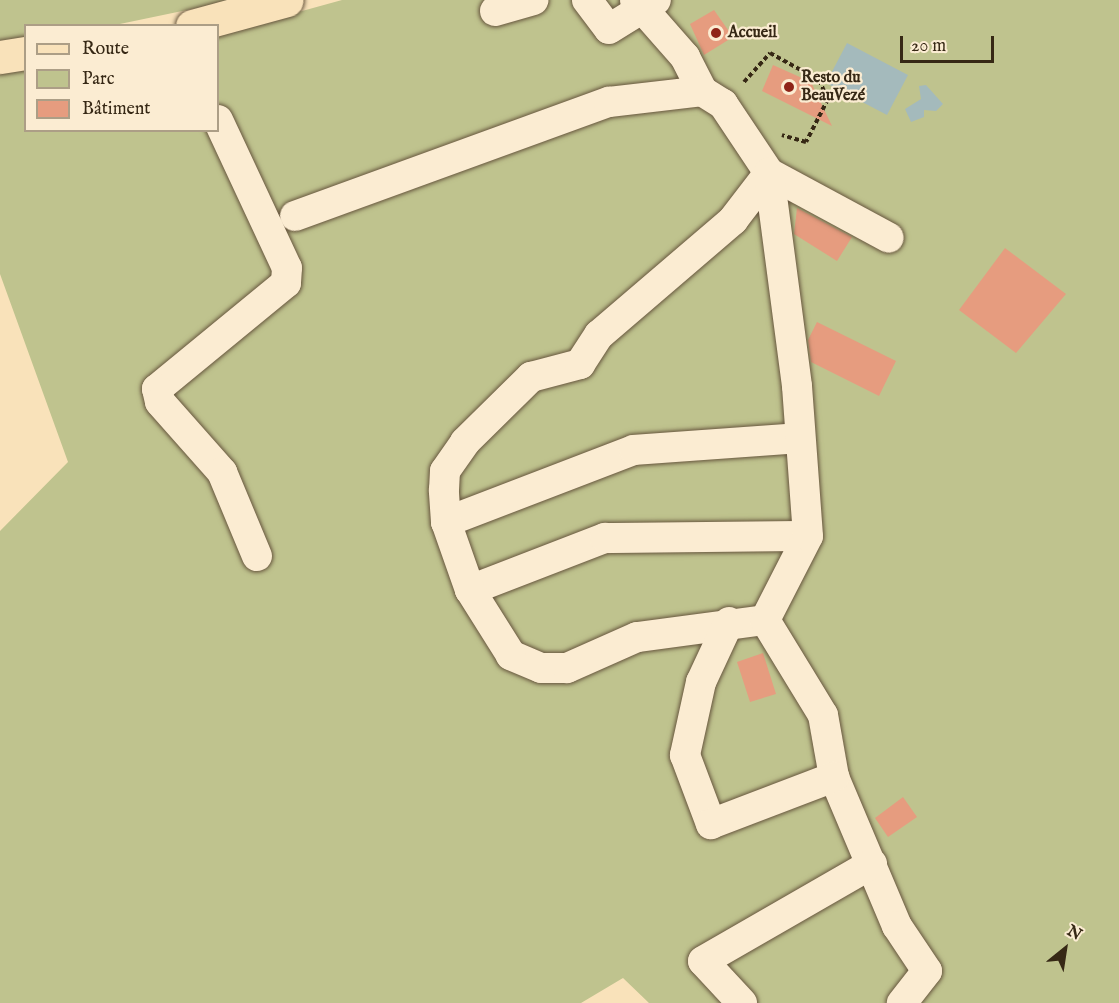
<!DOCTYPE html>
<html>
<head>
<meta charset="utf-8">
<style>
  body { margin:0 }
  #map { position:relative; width:1119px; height:1003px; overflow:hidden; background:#f9e2ba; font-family:"IM FELL English",serif }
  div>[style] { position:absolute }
  .green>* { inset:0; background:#bfc38e }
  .water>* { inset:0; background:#a4babc }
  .building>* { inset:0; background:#e69c7f }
  .path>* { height:4px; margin-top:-2px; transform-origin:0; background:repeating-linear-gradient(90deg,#362815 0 4.5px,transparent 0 7.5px) }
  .roads { filter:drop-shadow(0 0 2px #67563e) drop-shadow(0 0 2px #67563e) }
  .minor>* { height:30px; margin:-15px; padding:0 15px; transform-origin:15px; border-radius:15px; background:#fbecd2 }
  .major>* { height:33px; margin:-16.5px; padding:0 16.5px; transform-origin:16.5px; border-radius:16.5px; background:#f9e2ba }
  .dots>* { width:16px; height:16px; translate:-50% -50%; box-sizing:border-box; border:3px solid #fbecd2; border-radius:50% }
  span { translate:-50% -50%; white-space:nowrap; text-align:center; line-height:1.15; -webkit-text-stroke:4.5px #fbecd2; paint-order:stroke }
  .poi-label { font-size:16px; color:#362815; font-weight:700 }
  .left { translate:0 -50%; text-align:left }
  .legend { position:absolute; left:24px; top:24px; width:195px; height:108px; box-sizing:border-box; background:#fbecd2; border:2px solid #ac9e86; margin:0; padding:8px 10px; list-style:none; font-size:18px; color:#362815 }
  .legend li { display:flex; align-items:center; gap:12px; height:30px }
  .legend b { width:30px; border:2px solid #ac9e86 }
  .north { position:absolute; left:1035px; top:919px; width:60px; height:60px; -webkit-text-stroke:4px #fbecd2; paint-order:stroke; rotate:30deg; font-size:16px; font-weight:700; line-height:24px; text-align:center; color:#362815 }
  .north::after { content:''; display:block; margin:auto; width:21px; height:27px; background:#362815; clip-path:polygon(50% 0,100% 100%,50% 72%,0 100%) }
  .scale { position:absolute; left:900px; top:36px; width:94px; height:27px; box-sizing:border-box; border:3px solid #362815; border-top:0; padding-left:8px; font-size:18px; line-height:21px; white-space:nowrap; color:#362815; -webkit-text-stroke:4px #fbecd2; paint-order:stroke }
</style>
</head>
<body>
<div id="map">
  <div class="green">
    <div style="clip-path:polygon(0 0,235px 0,115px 25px,26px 26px,25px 40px,0 44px)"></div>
    <div style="clip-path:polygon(342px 0,1119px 0,1119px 1003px,649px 1003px,623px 978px,581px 1003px,0 1003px,0 531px,68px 462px,0 274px,0 70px,25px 66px,26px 130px,218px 130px,218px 34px)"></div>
  </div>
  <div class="water">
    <div style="clip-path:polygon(847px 43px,908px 75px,887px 115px,826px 83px)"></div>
    <div style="clip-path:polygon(926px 85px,943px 104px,936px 111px,924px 110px,924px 117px,911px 122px,905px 109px,921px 99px,919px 86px)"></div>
  </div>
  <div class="building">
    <div style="clip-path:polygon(714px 10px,733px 37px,704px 55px,690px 24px)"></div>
    <div style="clip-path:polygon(773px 65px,811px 82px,832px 126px,762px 91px)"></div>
    <div style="clip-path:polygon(797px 208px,852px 237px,837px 261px,794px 234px)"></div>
    <div style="clip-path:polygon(1005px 248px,1066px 294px,1016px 353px,959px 310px)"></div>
    <div style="clip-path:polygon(817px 322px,896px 361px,879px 396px,811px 362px,808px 340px)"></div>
    <div style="clip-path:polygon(763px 653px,776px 694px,750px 702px,737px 662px)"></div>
    <div style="clip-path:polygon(903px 797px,917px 817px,888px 837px,875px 818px)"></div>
  </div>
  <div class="path">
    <div style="left:744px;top:82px;width:39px;rotate:-48deg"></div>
    <div style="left:770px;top:53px;width:56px;rotate:28.9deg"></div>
    <div style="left:819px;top:80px;width:21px;rotate:65deg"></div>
    <div style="left:828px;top:99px;width:48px;rotate:117.1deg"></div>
    <div style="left:806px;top:142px;width:25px;rotate:-164deg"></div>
  </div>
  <div class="roads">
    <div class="minor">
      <div style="left:587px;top:0;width:36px;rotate:53deg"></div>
      <div style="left:609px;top:29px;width:55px;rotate:-31.7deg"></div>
      <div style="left:635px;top:0;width:76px;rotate:48.7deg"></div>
      <div style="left:685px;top:57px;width:38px;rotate:63deg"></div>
      <div style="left:495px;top:11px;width:40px;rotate:-16deg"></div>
      <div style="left:218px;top:120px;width:163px;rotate:65deg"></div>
      <div style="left:287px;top:268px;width:15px;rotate:94deg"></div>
      <div style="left:286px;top:283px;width:167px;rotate:140.6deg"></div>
      <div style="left:157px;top:389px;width:13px;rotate:77deg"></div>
      <div style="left:160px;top:402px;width:94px;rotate:48.5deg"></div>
      <div style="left:222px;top:472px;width:91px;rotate:67.4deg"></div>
      <div style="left:295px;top:216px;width:334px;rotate:-20deg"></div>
      <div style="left:609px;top:102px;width:94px;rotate:-6.7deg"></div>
      <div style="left:702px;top:91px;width:25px;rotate:32deg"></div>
      <div style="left:723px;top:104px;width:83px;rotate:56.3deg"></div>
      <div style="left:769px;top:173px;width:136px;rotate:28.4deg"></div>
      <div style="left:446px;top:522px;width:201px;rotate:-21deg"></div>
      <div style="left:634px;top:450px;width:166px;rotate:-4.1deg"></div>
      <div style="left:470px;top:590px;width:145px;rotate:-21.1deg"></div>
      <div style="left:605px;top:538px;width:202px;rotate:-0.6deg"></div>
      <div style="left:765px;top:620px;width:129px;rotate:172.4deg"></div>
      <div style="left:637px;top:637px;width:77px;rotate:156.1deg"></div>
      <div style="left:567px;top:668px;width:26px;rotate:180deg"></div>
      <div style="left:541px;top:668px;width:33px;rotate:-157deg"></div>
      <div style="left:511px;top:655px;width:77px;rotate:-122.2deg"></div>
      <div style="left:470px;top:590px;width:72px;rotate:-109.4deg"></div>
      <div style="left:446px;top:522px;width:32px;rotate:-94deg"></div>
      <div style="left:444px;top:490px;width:19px;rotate:-87deg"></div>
      <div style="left:445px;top:471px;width:35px;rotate:-55deg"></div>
      <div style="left:465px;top:442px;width:93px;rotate:-44.6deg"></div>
      <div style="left:531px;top:377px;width:51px;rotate:-14.9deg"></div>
      <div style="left:580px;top:364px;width:35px;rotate:-57deg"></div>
      <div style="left:599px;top:335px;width:177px;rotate:-40.6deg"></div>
      <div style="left:733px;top:220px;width:59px;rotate:-52.5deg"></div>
      <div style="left:765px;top:620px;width:94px;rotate:-62.9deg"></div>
      <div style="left:808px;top:536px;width:150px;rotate:-94.2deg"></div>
      <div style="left:797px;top:386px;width:215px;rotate:-97.5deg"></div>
      <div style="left:765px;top:620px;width:111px;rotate:58.6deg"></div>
      <div style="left:823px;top:715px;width:63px;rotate:79.9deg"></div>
      <div style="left:834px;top:777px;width:162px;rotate:67.1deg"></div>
      <div style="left:897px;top:926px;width:54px;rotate:56.3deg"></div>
      <div style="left:927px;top:971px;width:41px;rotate:128deg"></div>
      <div style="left:729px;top:622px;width:66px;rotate:115deg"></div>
      <div style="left:701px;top:682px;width:75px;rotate:102.4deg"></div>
      <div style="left:685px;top:755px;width:74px;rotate:69.4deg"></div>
      <div style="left:711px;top:824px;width:132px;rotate:-20.9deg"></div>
      <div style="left:742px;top:1003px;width:57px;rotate:-132.9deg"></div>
      <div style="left:703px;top:961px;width:195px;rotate:-29.9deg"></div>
    </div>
    <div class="major">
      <div style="left:192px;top:26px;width:98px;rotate:-15.3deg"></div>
      <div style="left:0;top:57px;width:26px;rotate:-9deg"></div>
    </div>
  </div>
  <div class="dots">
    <div style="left:716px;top:33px;background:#8f2418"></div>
    <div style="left:789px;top:87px;background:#8f2418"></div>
  </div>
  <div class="poi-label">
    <span class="left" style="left:728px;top:33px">Accueil</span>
    <span class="left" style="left:801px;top:87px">Resto du<br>BeauVezé</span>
  </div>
  <ul class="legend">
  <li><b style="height:8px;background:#f9e2ba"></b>Route</li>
  <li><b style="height:16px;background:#bfc38e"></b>Parc</li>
  <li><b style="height:16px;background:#e69c7f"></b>Bâtiment</li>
  </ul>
  <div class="north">N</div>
  <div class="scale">20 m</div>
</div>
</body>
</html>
